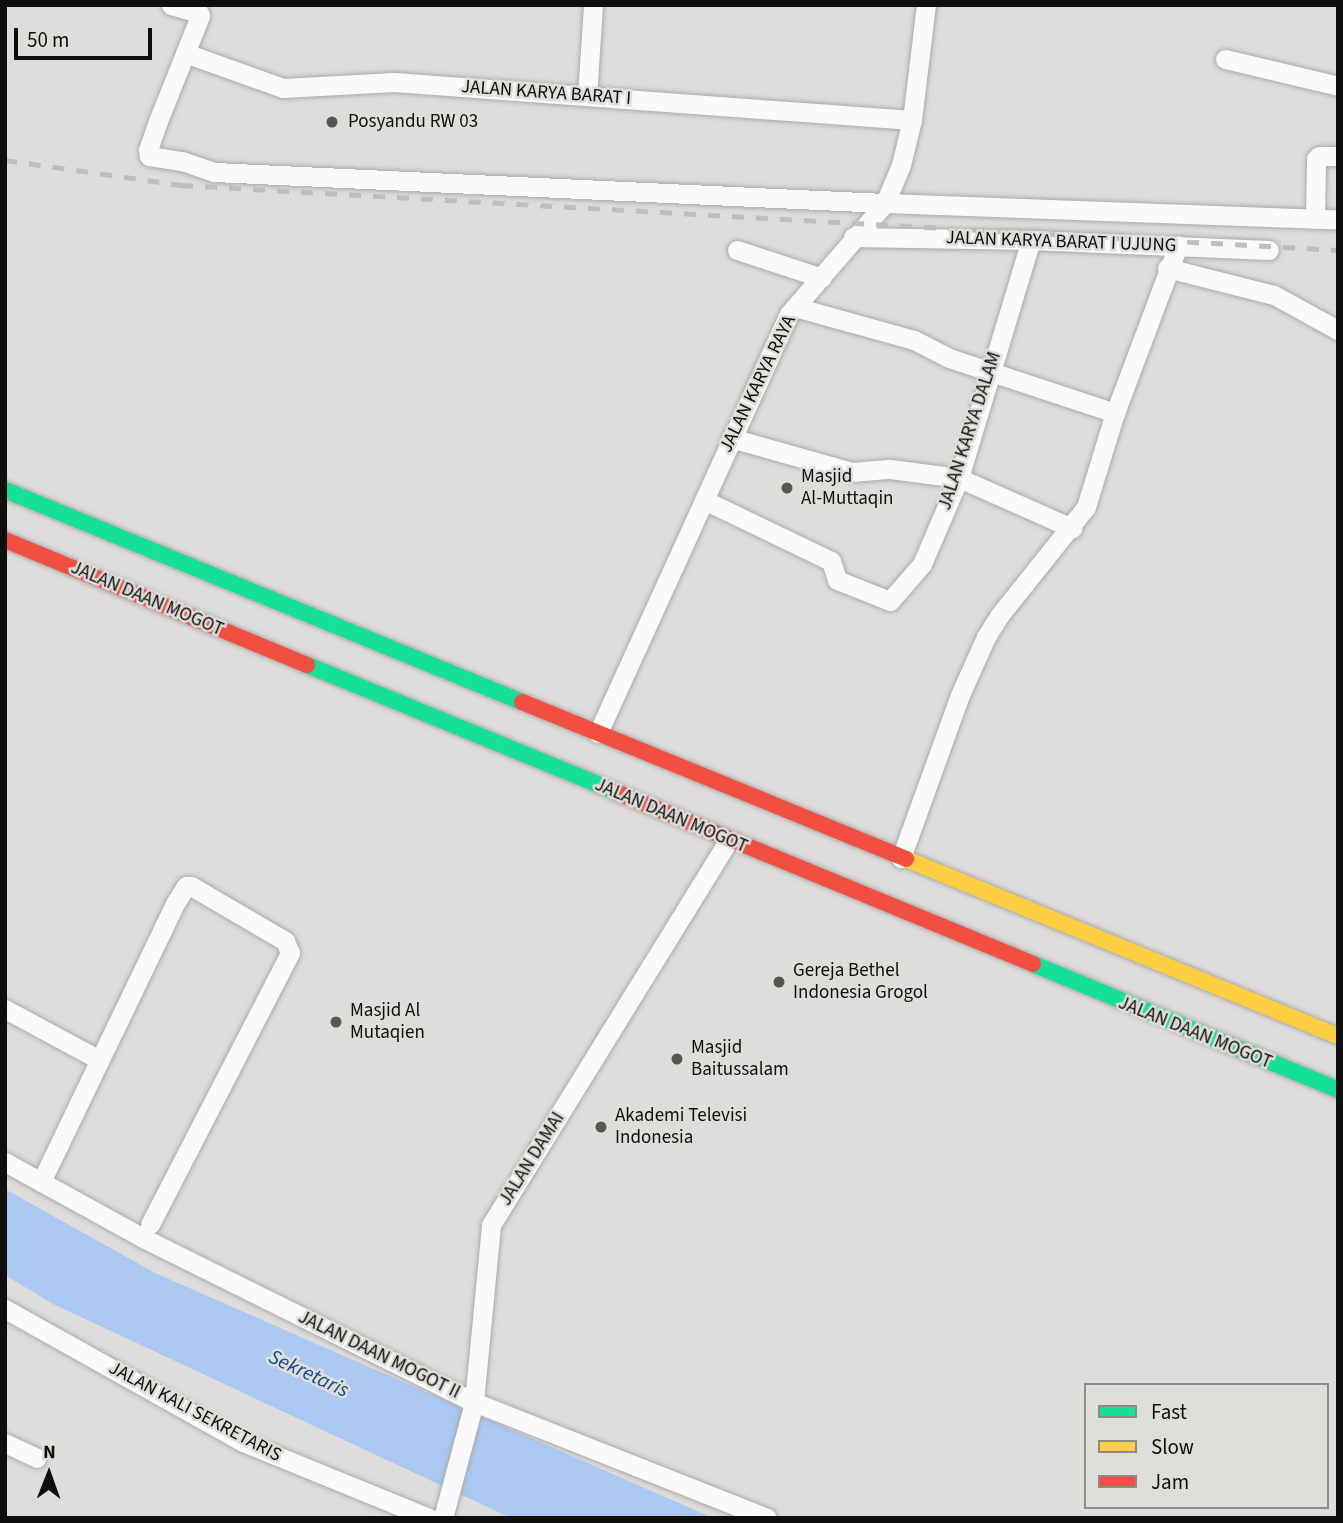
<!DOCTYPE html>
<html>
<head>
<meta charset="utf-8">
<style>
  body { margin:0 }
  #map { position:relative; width:1343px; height:1523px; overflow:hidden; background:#dedddb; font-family:"Source Sans 3",sans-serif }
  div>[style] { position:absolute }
  .water>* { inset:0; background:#aac8f1 }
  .roads { filter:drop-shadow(0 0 2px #abaaa9) drop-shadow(0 0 2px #abaaa9) }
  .street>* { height:19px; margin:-9.5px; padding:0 9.5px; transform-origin:9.5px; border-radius:9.5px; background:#fafafa }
  .fast>* { height:16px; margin:-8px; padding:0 8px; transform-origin:8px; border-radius:8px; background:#16e098 }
  .slow>* { height:16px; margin:-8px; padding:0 8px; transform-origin:8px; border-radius:8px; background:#ffcf43 }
  .jam>* { height:16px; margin:-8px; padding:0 8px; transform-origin:8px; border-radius:8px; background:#f24e42 }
  .rail>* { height:5px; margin-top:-2.5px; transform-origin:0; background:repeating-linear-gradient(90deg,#bebebc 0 12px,transparent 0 24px) }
  .dots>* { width:19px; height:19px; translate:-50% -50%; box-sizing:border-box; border:4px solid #dfdeda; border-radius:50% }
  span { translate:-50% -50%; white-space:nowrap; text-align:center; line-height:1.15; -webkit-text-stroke:5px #dfdeda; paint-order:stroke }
  .street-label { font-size:19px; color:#0f0e0d }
  .poi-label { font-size:19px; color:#0f0e0d }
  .left { translate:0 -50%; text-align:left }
  .water-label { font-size:21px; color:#12498e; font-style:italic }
  .frame { position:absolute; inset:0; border:7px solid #0f0e0d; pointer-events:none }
  .legend { position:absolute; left:1084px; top:1383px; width:245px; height:126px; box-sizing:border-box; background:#dfdeda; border:2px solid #8c8b88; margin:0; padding:9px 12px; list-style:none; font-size:21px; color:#0f0e0d }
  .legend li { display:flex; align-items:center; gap:14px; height:35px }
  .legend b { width:35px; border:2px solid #8c8b88 }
  .north { position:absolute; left:14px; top:1439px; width:70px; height:70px; -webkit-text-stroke:5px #dfdeda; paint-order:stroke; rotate:1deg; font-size:19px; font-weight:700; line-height:28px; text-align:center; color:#0f0e0d }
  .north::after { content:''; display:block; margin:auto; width:24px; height:32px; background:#0f0e0d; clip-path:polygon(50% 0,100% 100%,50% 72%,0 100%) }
  .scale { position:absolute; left:14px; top:28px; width:138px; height:32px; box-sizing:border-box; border:4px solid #0f0e0d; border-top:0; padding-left:9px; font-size:21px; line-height:24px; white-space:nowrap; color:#0f0e0d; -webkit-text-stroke:5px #dfdeda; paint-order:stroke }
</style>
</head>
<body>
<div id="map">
  <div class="water">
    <div style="clip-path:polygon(5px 1189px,155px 1273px,713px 1518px,511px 1518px,53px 1304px,5px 1275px)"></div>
  </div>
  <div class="roads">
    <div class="street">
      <div style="left:171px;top:5px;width:29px;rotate:16deg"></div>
      <div style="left:199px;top:13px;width:3px;rotate:72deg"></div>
      <div style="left:200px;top:16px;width:113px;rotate:111.8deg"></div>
      <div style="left:158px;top:121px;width:31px;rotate:109deg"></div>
      <div style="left:148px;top:150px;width:6px;rotate:81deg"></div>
      <div style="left:149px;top:156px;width:33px;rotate:9deg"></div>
      <div style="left:182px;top:161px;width:34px;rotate:19deg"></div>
      <div style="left:214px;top:172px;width:672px;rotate:2.65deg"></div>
      <div style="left:885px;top:203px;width:453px;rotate:2.1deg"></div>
      <div style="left:185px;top:53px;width:104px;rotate:19.7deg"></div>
      <div style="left:283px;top:88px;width:111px;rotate:-3.1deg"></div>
      <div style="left:394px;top:82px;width:519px;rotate:4.2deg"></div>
      <div style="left:1225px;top:59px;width:116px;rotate:13.4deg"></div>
      <div style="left:587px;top:96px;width:91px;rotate:-86.2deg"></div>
      <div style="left:1315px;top:219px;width:60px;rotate:-89deg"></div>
      <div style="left:1316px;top:159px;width:4px;rotate:-45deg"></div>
      <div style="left:1319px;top:156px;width:19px"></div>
      <div style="left:853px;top:237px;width:178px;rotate:1deg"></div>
      <div style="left:1031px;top:240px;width:238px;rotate:2.4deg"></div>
      <div style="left:737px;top:250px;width:89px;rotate:18.2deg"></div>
      <div style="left:1167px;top:268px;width:110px;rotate:14.2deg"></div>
      <div style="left:1274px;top:295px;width:73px;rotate:28.7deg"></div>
      <div style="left:795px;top:307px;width:123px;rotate:15.5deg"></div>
      <div style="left:914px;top:340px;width:39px;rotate:27deg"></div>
      <div style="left:949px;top:358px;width:175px;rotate:18.3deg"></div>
      <div style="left:731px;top:438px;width:126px;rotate:15.7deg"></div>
      <div style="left:852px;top:472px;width:38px;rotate:-5deg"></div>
      <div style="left:890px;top:469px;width:70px;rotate:7.4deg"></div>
      <div style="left:959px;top:478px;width:124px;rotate:23.9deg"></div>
      <div style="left:704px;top:500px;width:141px;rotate:25.7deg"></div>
      <div style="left:831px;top:561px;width:20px;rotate:72deg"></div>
      <div style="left:837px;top:580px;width:57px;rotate:21.6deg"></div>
      <div style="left:890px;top:601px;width:49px;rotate:-49.1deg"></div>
      <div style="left:922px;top:564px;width:94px;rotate:-66.7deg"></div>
      <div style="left:959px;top:478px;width:249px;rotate:-73.2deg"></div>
      <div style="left:598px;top:733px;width:460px;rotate:-65.5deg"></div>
      <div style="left:789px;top:314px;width:147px;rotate:-49.1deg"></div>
      <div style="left:885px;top:203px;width:41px;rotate:-67.2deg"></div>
      <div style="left:901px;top:165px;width:46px;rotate:-76.3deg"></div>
      <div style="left:912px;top:120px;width:116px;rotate:-83.1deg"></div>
      <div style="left:901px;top:858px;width:173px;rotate:-70.1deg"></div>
      <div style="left:960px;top:695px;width:64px;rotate:-65.9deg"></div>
      <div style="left:986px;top:637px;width:25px;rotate:-58deg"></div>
      <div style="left:999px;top:616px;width:139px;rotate:-51.4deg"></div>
      <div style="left:1086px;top:507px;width:98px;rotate:-72.9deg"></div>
      <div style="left:1115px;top:413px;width:179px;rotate:-69.4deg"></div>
      <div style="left:5px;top:1009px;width:106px;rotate:28.3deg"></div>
      <div style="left:5px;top:1162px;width:158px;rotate:28.8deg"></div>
      <div style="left:143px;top:1238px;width:369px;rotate:26.4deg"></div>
      <div style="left:474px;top:1402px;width:315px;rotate:21.6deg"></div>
      <div style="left:41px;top:1182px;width:311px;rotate:-64.3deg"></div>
      <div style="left:176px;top:902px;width:19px;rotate:-58deg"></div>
      <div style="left:186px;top:886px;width:5px"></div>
      <div style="left:191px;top:886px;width:109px;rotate:30.3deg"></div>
      <div style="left:285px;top:941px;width:13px;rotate:67deg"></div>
      <div style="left:290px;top:953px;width:305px;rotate:117.3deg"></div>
      <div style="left:5px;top:1309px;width:273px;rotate:29.2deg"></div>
      <div style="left:243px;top:1442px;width:201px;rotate:22.2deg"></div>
      <div style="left:5px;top:1443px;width:35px;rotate:25deg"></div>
      <div style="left:443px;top:1518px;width:120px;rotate:-75deg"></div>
      <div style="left:474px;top:1402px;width:178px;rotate:-84.5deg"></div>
      <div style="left:491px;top:1225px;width:453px;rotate:-58.3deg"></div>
    </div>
    <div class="fast">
      <div style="left:5px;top:490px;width:559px;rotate:22.3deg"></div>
      <div style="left:307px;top:665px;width:334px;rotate:22.3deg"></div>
      <div style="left:1033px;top:964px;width:330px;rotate:22.4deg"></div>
    </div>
    <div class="slow">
      <div style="left:906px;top:859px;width:467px;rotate:22.3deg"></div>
    </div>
    <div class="jam">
      <div style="left:5px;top:540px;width:327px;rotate:22.5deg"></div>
      <div style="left:522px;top:702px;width:415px;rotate:22.2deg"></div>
      <div style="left:616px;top:792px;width:451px;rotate:22.4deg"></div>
    </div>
  </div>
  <div class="rail">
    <div style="left:5px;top:160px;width:178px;rotate:8.1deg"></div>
    <div style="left:181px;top:185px;width:1159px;rotate:3.22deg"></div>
  </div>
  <div class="dots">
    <div style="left:332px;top:122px;background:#575655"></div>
    <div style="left:787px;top:488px;background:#575655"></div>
    <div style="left:779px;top:982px;background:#575655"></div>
    <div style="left:336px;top:1022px;background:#575655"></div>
    <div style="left:677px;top:1059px;background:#575655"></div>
    <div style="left:601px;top:1127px;background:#575655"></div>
  </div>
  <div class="street-label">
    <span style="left:546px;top:93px;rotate:4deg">JALAN KARYA BARAT I</span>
    <span style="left:1061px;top:242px;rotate:2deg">JALAN KARYA BARAT I UJUNG</span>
    <span style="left:758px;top:384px;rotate:-64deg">JALAN KARYA RAYA</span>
    <span style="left:970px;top:431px;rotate:-72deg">JALAN KARYA DALAM</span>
    <span style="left:147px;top:599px;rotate:23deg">JALAN DAAN MOGOT</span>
    <span style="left:671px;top:816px;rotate:23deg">JALAN DAAN MOGOT</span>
    <span style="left:1195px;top:1033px;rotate:22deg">JALAN DAAN MOGOT</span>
    <span style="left:532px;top:1159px;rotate:-58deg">JALAN DAMAI</span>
    <span style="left:379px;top:1355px;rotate:26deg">JALAN DAAN MOGOT II</span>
    <span style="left:195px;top:1412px;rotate:28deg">JALAN KALI SEKRETARIS</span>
  </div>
  <div class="poi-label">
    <span class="left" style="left:348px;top:122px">Posyandu RW 03</span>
    <span class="left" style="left:801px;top:488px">Masjid<br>Al-Muttaqin</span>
    <span class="left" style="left:793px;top:982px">Gereja Bethel<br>Indonesia Grogol</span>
    <span class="left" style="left:350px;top:1022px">Masjid Al<br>Mutaqien</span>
    <span class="left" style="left:691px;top:1059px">Masjid<br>Baitussalam</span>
    <span class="left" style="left:615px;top:1127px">Akademi Televisi<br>Indonesia</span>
  </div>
  <div class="water-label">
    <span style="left:309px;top:1373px;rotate:25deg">Sekretaris</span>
  </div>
  <div class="frame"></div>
  <ul class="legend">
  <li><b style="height:9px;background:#16e098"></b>Fast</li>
  <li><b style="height:9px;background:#ffcf43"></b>Slow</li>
  <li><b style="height:9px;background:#f24e42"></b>Jam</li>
  </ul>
  <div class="north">N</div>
  <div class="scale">50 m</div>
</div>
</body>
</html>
